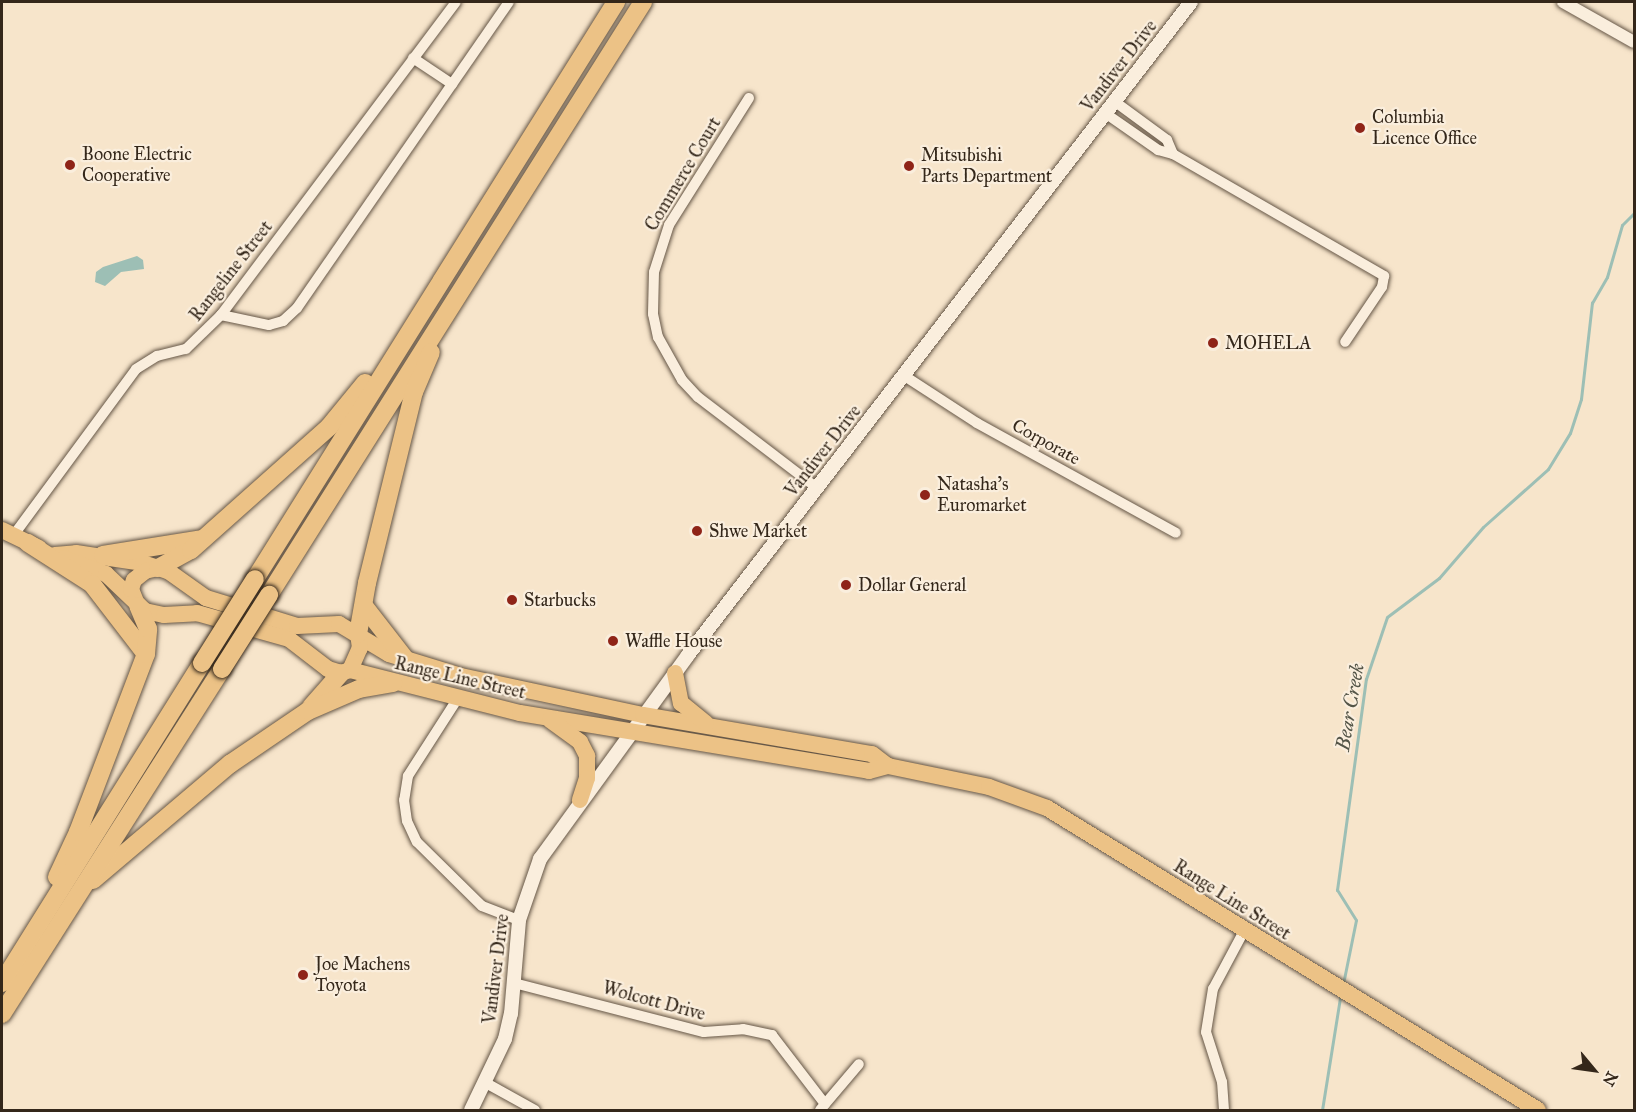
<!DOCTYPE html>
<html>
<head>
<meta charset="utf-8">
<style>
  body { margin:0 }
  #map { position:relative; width:1636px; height:1112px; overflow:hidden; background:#f7e5cb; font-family:"IM FELL Great Primer",serif }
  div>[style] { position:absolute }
  .water>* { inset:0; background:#9dbfb5 }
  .stream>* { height:3px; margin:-1.5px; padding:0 1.5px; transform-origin:1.5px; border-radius:1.5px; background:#9dbfb5 }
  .roads { filter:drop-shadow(0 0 2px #655646) drop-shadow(0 0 2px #655646) }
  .minor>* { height:10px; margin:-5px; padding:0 5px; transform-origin:5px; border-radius:5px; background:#faeedd }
  .tertiary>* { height:12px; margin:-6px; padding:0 6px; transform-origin:6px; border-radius:6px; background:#faeedd }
  .secondary>* { height:14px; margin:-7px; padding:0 7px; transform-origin:7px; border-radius:7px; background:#faeedd }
  .primary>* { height:16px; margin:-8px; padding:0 8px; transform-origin:8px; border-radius:8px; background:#ecc286 }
  .motorway>* { height:18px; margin:-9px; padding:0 9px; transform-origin:9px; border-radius:9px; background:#ecc286 }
  .bridges { filter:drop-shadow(0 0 2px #34271a) drop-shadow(0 0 2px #34271a) }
  .motorway-bridge>* { height:18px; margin:-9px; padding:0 9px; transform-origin:9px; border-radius:9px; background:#ecc286 }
  .dots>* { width:16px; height:16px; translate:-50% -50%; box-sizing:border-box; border:3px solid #faeedd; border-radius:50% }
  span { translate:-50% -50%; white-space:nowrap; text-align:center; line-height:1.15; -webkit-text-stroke:4.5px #faeedd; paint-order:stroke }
  .street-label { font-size:18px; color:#34271a }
  .poi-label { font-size:18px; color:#34271a }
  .left { translate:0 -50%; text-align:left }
  .water-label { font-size:20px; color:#545548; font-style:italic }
  .frame { position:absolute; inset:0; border:3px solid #34271a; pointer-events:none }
  .north { position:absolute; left:1564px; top:1040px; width:60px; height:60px; -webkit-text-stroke:4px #faeedd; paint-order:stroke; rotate:119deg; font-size:16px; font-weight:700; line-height:24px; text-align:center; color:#34271a }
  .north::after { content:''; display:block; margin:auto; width:21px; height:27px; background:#34271a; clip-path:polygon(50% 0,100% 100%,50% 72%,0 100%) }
</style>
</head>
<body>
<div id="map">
  <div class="water">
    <div style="clip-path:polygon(137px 256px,143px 260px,144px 269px,121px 272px,105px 286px,95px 282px,96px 272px,103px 267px)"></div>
  </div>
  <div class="stream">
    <div style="left:1343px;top:984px;width:65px;rotate:-78.5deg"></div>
    <div style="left:1356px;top:920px;width:36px;rotate:-122deg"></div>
    <div style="left:1337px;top:890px;width:213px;rotate:-82.2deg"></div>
    <div style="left:1366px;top:679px;width:65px;rotate:-71.3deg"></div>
    <div style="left:1387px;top:617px;width:65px;rotate:-36.9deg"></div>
    <div style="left:1439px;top:578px;width:67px;rotate:-49.2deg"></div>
    <div style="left:1483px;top:527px;width:87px;rotate:-41.7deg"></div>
    <div style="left:1548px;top:469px;width:42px;rotate:-58.6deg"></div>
    <div style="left:1570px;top:433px;width:36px;rotate:-72deg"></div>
    <div style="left:1581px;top:399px;width:97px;rotate:-83.5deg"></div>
    <div style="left:1592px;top:303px;width:30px;rotate:-60deg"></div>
    <div style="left:1607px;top:277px;width:54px;rotate:-73.9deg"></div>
    <div style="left:1622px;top:225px;width:17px;rotate:-45deg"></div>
    <div style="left:1322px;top:1110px;width:114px;rotate:-80.9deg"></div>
  </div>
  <div class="roads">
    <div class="minor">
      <div style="left:413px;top:58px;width:47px;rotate:33.7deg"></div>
      <div style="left:749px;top:98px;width:150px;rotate:122.2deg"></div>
      <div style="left:669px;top:225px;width:49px;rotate:107.7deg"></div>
      <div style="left:654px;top:272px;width:42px;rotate:91.4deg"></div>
      <div style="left:653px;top:314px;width:24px;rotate:78deg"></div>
      <div style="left:658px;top:337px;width:49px;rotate:60.8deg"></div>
      <div style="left:682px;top:380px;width:23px;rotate:47deg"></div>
      <div style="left:698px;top:397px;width:150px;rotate:37.4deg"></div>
      <div style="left:1114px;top:101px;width:66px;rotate:36.3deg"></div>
      <div style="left:1167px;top:140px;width:15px;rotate:67deg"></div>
      <div style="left:1105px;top:113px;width:65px;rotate:34.9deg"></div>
      <div style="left:1158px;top:150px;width:16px;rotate:15deg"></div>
      <div style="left:1173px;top:154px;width:244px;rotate:30deg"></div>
      <div style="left:1384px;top:276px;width:11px;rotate:100deg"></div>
      <div style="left:1382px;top:287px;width:66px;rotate:123.9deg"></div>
      <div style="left:221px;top:315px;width:49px;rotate:11.8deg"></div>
      <div style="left:269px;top:325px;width:15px;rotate:-16deg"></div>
      <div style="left:283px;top:321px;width:19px;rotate:-43deg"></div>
      <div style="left:297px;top:308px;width:372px;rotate:-55.3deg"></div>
      <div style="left:903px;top:375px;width:88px;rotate:33deg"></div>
      <div style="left:977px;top:423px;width:227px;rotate:28.9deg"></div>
      <div style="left:13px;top:536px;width:207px;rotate:-53.6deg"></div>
      <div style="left:136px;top:369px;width:25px;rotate:-32deg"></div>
      <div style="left:157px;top:356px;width:30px;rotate:-14deg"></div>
      <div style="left:186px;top:349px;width:49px;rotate:-44.2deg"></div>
      <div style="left:221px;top:315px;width:391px;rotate:-53.1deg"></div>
      <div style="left:458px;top:698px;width:93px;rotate:122.7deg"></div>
      <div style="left:408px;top:776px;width:24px;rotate:99deg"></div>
      <div style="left:404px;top:800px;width:21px;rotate:82deg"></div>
      <div style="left:407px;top:821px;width:23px;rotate:65deg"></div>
      <div style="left:417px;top:842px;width:91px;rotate:44.6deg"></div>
      <div style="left:482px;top:906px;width:40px;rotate:21deg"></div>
      <div style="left:514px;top:983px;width:196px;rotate:14.5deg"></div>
      <div style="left:704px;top:1032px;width:39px;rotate:-4deg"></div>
      <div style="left:743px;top:1029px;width:30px;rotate:12deg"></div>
      <div style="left:772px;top:1035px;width:87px;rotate:52.5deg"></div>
      <div style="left:486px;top:1083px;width:56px;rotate:28.9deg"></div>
      <div style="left:820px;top:1110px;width:60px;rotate:-49.7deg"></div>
      <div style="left:1224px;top:1110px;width:28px;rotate:-94deg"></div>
      <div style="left:1222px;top:1082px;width:52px;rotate:-107.7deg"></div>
      <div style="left:1206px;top:1032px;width:44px;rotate:-80.8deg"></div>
      <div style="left:1213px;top:989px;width:68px;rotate:-61.9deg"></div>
    </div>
    <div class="tertiary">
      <div style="left:1563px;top:2px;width:81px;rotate:29.4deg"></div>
    </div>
    <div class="secondary">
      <div style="left:471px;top:1110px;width:79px;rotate:-64.4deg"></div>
      <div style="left:505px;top:1039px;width:26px;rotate:-77deg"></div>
      <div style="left:511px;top:1014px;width:94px;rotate:-85.1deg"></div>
      <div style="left:519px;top:920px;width:65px;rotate:-71deg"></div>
      <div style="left:540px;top:859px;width:252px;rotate:-54deg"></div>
      <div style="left:688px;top:655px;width:824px;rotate:-52.39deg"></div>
    </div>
    <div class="primary">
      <div style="left:2px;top:530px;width:41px;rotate:25.9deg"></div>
      <div style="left:55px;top:555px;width:21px;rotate:-5deg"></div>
      <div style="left:76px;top:553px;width:68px;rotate:8.5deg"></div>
      <div style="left:143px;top:563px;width:26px;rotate:18deg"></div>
      <div style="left:168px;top:571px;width:47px;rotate:35.4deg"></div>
      <div style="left:206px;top:598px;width:95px;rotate:17.1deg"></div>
      <div style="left:297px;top:626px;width:42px;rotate:-2.7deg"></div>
      <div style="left:339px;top:624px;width:58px;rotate:31deg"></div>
      <div style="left:389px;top:654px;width:75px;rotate:17deg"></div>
      <div style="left:461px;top:676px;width:186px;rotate:12.1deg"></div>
      <div style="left:643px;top:715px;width:232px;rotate:9.7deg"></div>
      <div style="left:872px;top:754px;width:20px;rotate:37deg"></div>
      <div style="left:888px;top:766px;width:103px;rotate:11.7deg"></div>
      <div style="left:989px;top:787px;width:62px;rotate:19.9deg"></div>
      <div style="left:1047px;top:808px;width:576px;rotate:31.59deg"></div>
      <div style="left:63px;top:558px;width:46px;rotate:20.4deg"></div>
      <div style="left:106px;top:574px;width:54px;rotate:43.5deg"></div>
      <div style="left:145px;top:611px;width:19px;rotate:12deg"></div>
      <div style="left:164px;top:615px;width:33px;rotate:-3deg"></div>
      <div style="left:197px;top:613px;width:96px;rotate:15.8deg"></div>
      <div style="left:289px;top:639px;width:49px;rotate:37.6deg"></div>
      <div style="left:328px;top:669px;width:14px;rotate:17deg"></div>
      <div style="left:341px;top:673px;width:9px;rotate:-18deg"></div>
      <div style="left:350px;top:670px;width:175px;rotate:14.2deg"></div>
      <div style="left:520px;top:713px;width:354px;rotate:9.4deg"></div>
      <div style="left:869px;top:771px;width:20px;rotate:-15deg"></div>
      <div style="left:137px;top:604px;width:16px;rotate:-112deg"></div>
      <div style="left:131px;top:589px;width:9px;rotate:-72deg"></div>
      <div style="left:134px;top:580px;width:14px;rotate:-39deg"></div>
      <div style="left:145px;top:571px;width:13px;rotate:-13deg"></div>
      <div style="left:350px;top:670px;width:24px;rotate:-66deg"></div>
      <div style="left:360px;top:648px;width:14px;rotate:-98deg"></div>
      <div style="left:675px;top:673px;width:31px;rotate:79deg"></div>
      <div style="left:681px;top:703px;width:32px;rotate:39deg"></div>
      <div style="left:550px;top:720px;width:37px;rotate:36deg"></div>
      <div style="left:580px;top:742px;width:16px;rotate:63deg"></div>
      <div style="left:587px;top:756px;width:22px;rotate:90deg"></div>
      <div style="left:587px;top:778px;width:23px;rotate:108deg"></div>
    </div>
    <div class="motorway">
      <div style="left:28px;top:543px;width:76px;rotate:32.6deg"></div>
      <div style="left:92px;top:584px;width:88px;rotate:52.4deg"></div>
      <div style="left:103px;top:555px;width:100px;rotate:-9.2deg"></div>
      <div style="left:158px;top:568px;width:38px;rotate:-29deg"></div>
      <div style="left:191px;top:550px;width:185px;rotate:-41.7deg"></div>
      <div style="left:329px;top:427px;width:57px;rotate:-50.7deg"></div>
      <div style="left:255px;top:579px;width:681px;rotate:-57.97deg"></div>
      <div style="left:269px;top:595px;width:701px;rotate:-57.76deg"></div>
      <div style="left:364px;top:606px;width:68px;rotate:52.1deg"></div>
      <div style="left:358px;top:634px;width:52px;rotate:-80deg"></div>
      <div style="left:367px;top:583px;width:197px;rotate:-76.2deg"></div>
      <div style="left:414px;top:392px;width:43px;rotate:-67deg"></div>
      <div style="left:311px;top:707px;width:45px;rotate:-48.6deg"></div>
      <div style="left:57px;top:877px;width:50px;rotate:-65deg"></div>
      <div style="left:78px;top:832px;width:191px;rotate:-69.1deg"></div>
      <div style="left:146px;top:654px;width:25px;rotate:-85deg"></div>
      <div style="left:148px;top:629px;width:25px;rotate:-113deg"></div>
      <div style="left:93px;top:880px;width:180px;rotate:-40.3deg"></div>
      <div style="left:230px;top:764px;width:94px;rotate:-34.2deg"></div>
      <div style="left:308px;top:711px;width:56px;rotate:-23.3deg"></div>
      <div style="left:359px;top:689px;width:35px;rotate:-10deg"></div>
      <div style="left:2px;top:983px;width:377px;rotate:-58deg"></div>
      <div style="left:2px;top:1014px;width:409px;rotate:-57.5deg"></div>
    </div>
  </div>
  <div class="bridges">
    <div class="motorway-bridge">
      <div style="left:202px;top:663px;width:99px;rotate:-57.8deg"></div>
      <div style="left:222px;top:669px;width:88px;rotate:-57.6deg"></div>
    </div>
  </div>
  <div class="dots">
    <div style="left:1360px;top:128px;background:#8f2418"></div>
    <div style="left:70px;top:165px;background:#8f2418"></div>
    <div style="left:909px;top:166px;background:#8f2418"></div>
    <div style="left:1213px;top:343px;background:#8f2418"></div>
    <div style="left:925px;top:495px;background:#8f2418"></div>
    <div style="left:697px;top:531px;background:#8f2418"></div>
    <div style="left:846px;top:585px;background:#8f2418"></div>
    <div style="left:512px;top:600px;background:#8f2418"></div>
    <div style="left:613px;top:641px;background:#8f2418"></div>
    <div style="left:303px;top:975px;background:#8f2418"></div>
  </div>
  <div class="street-label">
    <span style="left:1119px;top:66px;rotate:-52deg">Vandiver Drive</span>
    <span style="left:683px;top:174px;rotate:-59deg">Commerce Court</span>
    <span style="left:231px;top:271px;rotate:-52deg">Rangeline Street</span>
    <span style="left:1046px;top:442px;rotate:29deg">Corporate</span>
    <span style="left:823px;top:451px;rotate:-52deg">Vandiver Drive</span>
    <span style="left:460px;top:678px;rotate:13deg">Range Line Street</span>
    <span style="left:1232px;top:900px;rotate:32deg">Range Line Street</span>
    <span style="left:496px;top:969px;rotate:-83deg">Vandiver Drive</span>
    <span style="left:654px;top:1001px;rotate:15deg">Wolcott Drive</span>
  </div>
  <div class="poi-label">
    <span class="left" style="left:1372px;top:128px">Columbia<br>Licence Office</span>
    <span class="left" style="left:82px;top:165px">Boone Electric<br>Cooperative</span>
    <span class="left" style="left:921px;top:166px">Mitsubishi<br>Parts Department</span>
    <span class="left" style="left:1225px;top:343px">MOHELA</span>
    <span class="left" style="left:937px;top:495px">Natasha's<br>Euromarket</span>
    <span class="left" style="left:709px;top:531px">Shwe Market</span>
    <span class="left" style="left:858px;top:585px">Dollar General</span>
    <span class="left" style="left:524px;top:600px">Starbucks</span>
    <span class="left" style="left:625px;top:641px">Waffle House</span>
    <span class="left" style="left:315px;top:975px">Joe Machens<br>Toyota</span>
  </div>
  <div class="water-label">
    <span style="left:1350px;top:707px;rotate:-80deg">Bear Creek</span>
  </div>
  <div class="frame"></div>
  <div class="north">N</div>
</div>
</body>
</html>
